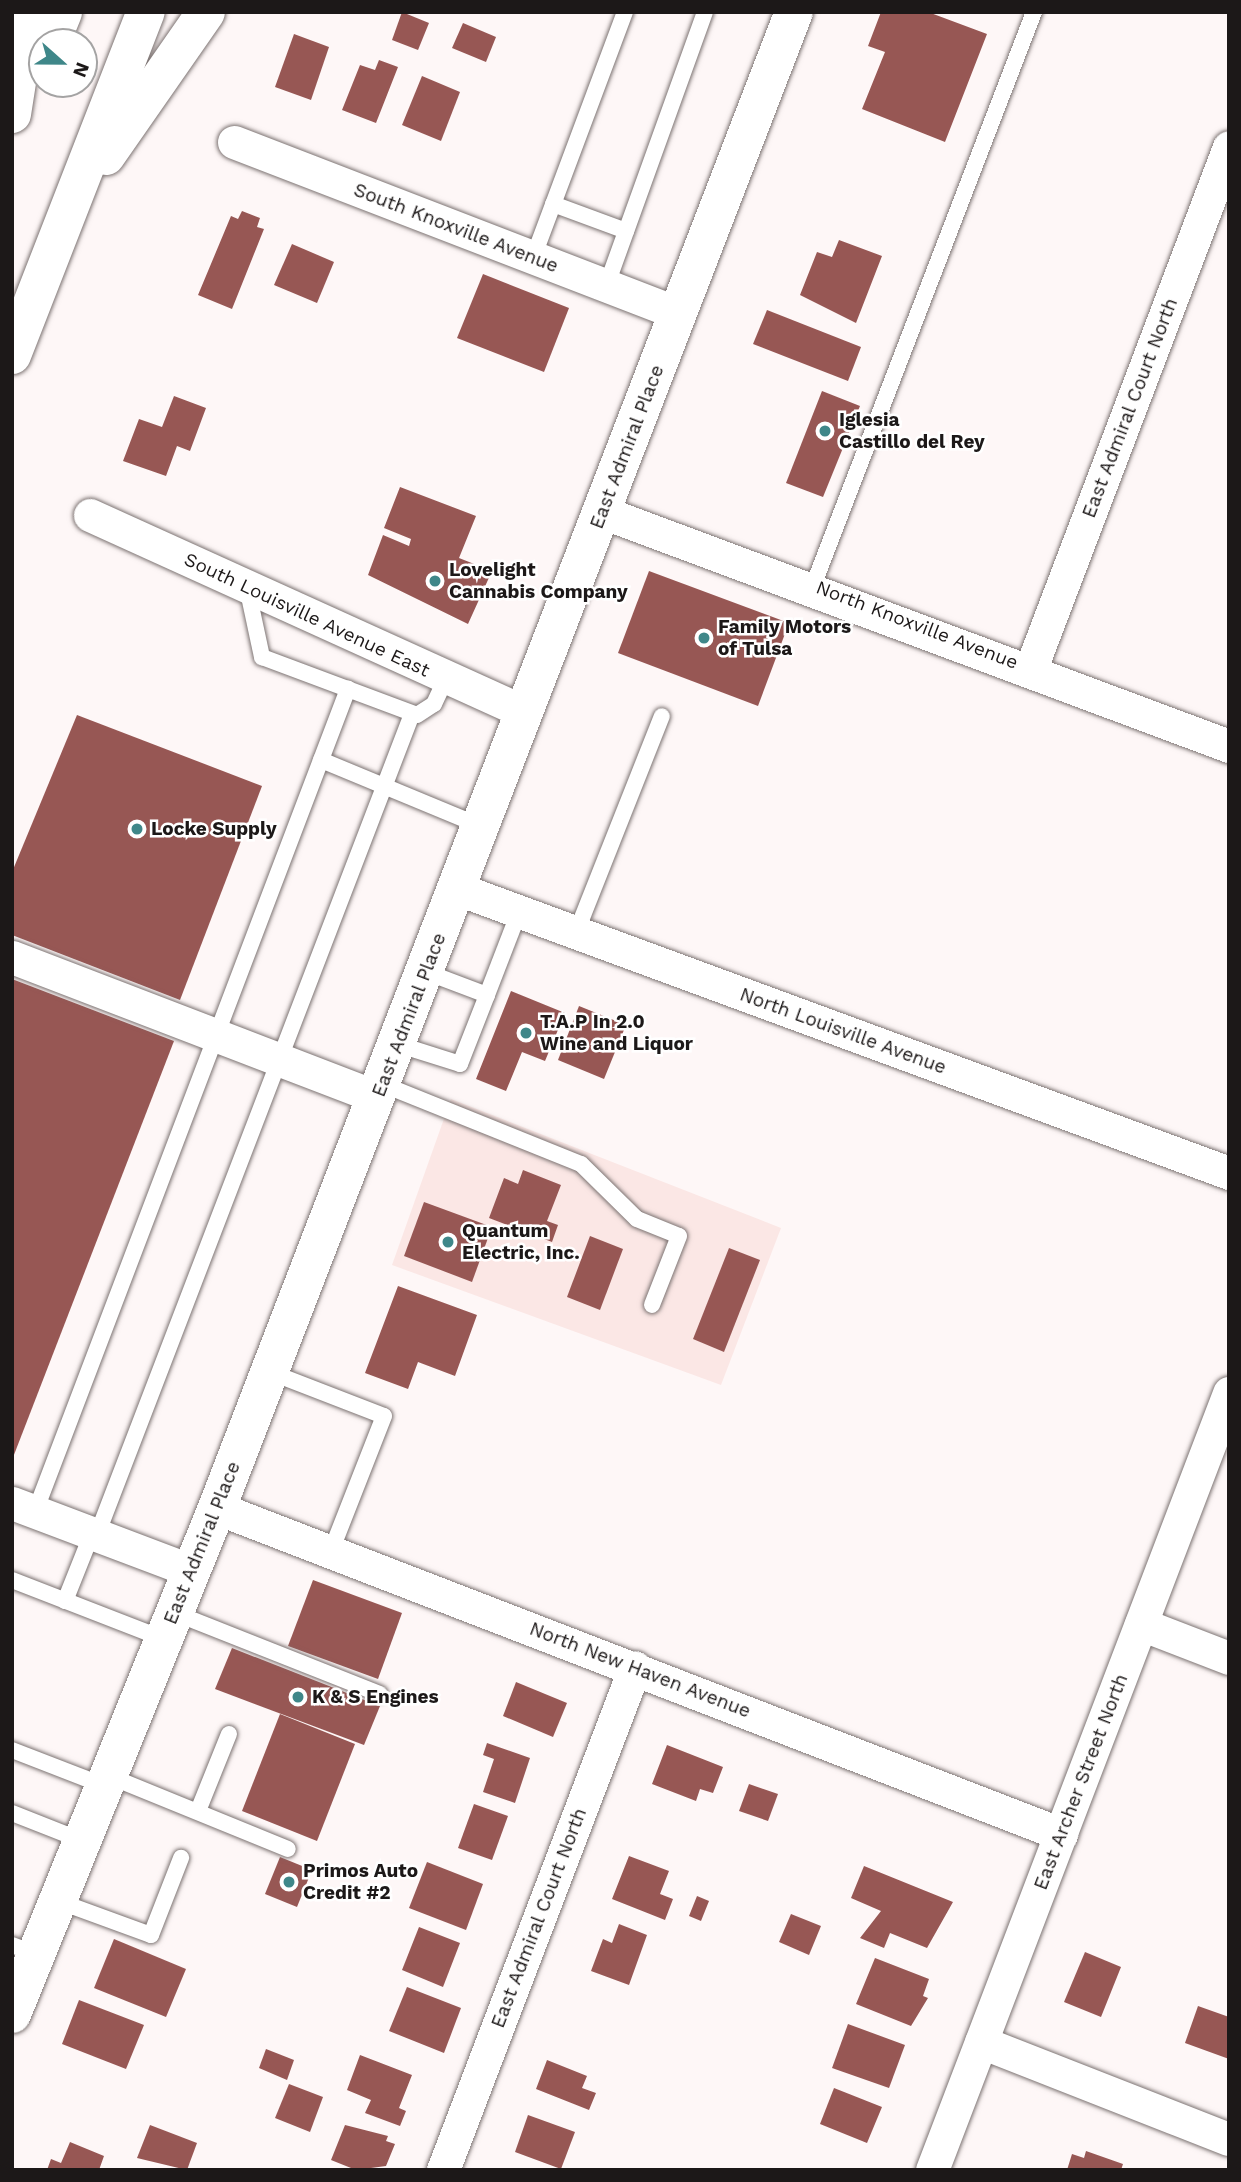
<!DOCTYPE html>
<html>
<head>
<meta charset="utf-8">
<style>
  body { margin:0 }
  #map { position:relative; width:1241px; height:2182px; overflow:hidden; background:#fef7f7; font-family:"Work Sans",sans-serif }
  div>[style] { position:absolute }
  .built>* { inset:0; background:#fbe7e5 }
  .building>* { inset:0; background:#975754 }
  .roads { filter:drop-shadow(0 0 2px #7c7372) drop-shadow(0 0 2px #7c7372) }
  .service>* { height:16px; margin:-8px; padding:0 8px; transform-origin:8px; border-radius:8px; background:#fff }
  .minor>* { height:33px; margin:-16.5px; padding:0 16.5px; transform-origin:16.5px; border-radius:16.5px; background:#fff }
  .secondary>* { height:38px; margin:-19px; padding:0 19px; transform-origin:19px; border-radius:19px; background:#fff }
  .motorway>* { height:38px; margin:-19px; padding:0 19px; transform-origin:19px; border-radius:19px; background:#fff }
  .dots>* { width:19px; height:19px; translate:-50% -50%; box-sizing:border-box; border:4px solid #fff; border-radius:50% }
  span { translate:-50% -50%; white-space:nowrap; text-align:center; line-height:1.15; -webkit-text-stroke:5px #fff; paint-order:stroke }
  .street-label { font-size:19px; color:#1c1818 }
  .poi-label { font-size:19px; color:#1c1818; font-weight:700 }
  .left { translate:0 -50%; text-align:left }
  .frame { position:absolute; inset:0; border:14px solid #1c1818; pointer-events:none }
  .north { position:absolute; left:28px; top:28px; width:70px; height:70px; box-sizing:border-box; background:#fff; border:2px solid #a4a3a3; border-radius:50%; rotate:111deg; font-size:19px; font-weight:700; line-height:28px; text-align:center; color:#1c1818 }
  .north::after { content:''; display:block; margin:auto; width:24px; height:32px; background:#3f8789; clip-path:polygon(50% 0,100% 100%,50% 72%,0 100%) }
</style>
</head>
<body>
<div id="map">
  <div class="built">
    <div style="clip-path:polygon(451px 1099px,781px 1228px,721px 1385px,392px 1265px)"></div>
  </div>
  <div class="building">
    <div style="clip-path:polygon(402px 12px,429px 23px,418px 50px,392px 40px)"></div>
    <div style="clip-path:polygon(881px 12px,928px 12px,987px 34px,945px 142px,862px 109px,885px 52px,868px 46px)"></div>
    <div style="clip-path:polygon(463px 23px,496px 37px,486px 62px,452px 48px)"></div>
    <div style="clip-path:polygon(294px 34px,329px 47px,311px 100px,275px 87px)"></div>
    <div style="clip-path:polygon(379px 60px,398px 67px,376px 123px,342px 110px,360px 65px,375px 70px)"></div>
    <div style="clip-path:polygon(422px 76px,460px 92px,441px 141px,402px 125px)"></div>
    <div style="clip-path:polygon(242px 211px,260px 218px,257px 227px,264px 229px,232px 309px,198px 295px,231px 216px,238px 219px)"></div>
    <div style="clip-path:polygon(839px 240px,882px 256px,856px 323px,800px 295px,817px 252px,832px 257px)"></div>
    <div style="clip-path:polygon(292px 244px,334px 262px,317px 303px,274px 285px)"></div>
    <div style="clip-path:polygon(483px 274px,569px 308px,544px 372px,457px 338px)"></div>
    <div style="clip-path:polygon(767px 310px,861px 347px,848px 381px,753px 344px)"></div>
    <div style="clip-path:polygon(822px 391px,860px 406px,823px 497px,786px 483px)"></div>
    <div style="clip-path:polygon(174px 396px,206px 408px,190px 451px,177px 446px,166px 476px,123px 461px,139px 419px,162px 427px)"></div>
    <div style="clip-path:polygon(400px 487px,476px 516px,459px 558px,492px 571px,468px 624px,368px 575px,383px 535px,409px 546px,411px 539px,384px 528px)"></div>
    <div style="clip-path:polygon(649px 571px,789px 623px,758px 706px,618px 653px)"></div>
    <div style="clip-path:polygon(77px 715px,262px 786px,180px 1000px,12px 935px,12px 872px)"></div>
    <div style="clip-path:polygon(12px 979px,174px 1041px,12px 1460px)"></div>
    <div style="clip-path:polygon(511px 991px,565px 1013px,545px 1061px,522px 1052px,506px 1091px,476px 1079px)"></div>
    <div style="clip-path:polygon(579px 1006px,626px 1025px,604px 1079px,558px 1060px)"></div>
    <div style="clip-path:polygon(523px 1170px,561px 1185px,547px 1221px,558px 1225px,552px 1242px,489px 1218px,504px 1178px,518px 1184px)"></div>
    <div style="clip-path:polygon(424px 1202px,492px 1227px,472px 1282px,404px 1256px)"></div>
    <div style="clip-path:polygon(590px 1236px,623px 1249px,600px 1310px,567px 1297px)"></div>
    <div style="clip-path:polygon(729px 1248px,760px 1260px,724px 1352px,693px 1339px)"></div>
    <div style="clip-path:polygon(398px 1286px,477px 1315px,455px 1376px,418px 1362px,408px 1389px,365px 1373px)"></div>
    <div style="clip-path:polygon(313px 1580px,402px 1613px,378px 1679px,288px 1646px)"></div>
    <div style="clip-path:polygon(232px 1648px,380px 1706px,364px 1745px,215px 1689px)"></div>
    <div style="clip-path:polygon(516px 1682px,567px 1703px,553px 1737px,503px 1716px)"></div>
    <div style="clip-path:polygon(280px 1714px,355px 1744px,317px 1841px,242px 1811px)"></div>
    <div style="clip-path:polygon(487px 1743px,530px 1758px,515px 1803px,483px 1792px,494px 1759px,483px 1755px)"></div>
    <div style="clip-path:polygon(667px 1745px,723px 1767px,713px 1793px,700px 1789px,696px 1801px,652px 1784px)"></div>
    <div style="clip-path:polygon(749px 1784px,778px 1794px,768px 1821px,739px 1811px)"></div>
    <div style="clip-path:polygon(474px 1804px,508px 1816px,492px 1860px,458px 1848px)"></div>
    <div style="clip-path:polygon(629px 1856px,669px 1871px,660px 1894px,673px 1899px,665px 1920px,612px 1899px)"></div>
    <div style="clip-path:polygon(280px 1857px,312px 1870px,297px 1907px,265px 1894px)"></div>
    <div style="clip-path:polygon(427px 1862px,483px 1884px,466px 1930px,409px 1908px)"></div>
    <div style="clip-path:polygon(864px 1866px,953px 1902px,927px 1948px,890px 1933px,884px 1948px,860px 1938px,881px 1911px,851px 1898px)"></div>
    <div style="clip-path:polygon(697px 1896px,709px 1901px,701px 1921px,689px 1916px)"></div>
    <div style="clip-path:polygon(791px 1914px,821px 1926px,809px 1955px,779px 1942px)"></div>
    <div style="clip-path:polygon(619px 1924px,647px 1935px,629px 1985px,591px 1971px,603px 1939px,612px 1943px)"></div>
    <div style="clip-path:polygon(419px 1927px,460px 1943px,443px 1987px,402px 1970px)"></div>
    <div style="clip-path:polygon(114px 1939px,186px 1969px,166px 2017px,94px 1988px)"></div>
    <div style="clip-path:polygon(1085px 1952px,1121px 1967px,1101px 2017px,1064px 2002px)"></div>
    <div style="clip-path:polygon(875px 1958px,929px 1979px,923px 1996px,928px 1998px,911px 2026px,856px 2004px)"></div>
    <div style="clip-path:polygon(407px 1987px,461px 2008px,444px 2053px,389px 2031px)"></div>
    <div style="clip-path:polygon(79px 2000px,144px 2025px,126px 2069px,62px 2044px)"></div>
    <div style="clip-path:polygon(1198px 2006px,1229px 2017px,1229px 2059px,1185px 2043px)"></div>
    <div style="clip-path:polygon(848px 2024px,905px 2045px,889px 2088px,832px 2068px)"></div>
    <div style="clip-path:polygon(266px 2049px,294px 2060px,287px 2080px,259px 2068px)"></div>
    <div style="clip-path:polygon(360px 2055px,412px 2075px,399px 2108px,406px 2111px,400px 2126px,365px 2113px,371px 2100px,347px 2090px)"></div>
    <div style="clip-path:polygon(547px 2060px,587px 2076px,582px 2088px,596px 2093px,589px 2110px,536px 2089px)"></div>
    <div style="clip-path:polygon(289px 2084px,323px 2097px,310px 2132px,275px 2118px)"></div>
    <div style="clip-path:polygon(834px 2088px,882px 2107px,867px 2143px,820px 2124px)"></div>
    <div style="clip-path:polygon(528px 2115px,575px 2132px,561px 2169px,515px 2152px)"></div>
    <div style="clip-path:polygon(150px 2125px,197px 2143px,187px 2170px,137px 2158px)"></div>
    <div style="clip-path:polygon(345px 2125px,388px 2136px,386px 2141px,395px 2144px,386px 2166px,356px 2170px,331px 2160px)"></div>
    <div style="clip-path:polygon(70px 2142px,104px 2156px,99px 2170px,47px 2170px,51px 2159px,61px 2163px)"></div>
    <div style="clip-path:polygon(1086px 2151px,1123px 2164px,1121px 2170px,1067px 2170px,1072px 2154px,1084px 2158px)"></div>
  </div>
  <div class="roads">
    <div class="service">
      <div style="left:553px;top:204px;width:78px;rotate:20.3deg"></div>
      <div style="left:533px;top:258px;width:263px;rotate:-69.5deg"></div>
      <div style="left:606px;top:287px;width:292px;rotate:-70.2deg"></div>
      <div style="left:813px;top:586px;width:615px;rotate:-68.94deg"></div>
      <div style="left:247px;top:587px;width:72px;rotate:77.9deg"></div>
      <div style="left:262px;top:657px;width:165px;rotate:20.5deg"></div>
      <div style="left:417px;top:715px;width:20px;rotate:-33deg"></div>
      <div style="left:434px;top:704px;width:29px;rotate:-65deg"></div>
      <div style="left:321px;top:760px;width:172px;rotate:22.5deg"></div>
      <div style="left:576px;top:933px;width:233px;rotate:-68.4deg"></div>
      <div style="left:487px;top:995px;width:89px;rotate:-68.9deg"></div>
      <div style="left:397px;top:1044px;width:66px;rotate:17.6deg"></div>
      <div style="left:460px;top:1064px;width:74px;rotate:-68.6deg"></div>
      <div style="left:487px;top:995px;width:65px;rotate:-159.3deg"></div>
      <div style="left:382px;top:1084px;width:214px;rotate:21.9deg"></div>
      <div style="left:581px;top:1164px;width:78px;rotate:44.5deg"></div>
      <div style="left:637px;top:1219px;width:45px;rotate:22deg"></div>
      <div style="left:679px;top:1236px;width:74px;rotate:111.4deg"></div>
      <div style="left:270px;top:1372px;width:122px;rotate:21.1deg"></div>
      <div style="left:384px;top:1416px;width:145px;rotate:111.4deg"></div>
      <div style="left:35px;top:1512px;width:881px;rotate:-69.18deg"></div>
      <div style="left:97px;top:1535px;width:879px;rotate:-69.01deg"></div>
      <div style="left:12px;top:1580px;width:163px;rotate:21.2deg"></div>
      <div style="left:65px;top:1601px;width:73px;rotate:-68.3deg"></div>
      <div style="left:175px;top:1613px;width:220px;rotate:21.6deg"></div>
      <div style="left:12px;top:1750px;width:100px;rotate:21.2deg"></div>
      <div style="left:109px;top:1776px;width:193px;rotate:22.2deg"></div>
      <div style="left:198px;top:1811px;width:83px;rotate:-68.1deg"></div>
      <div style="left:12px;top:1813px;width:76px;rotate:21.5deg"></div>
      <div style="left:58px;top:1901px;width:99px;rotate:20.1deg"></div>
      <div style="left:151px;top:1935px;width:83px;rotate:-68.7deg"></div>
      <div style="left:12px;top:1945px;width:26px;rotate:21deg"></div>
    </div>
    <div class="minor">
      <div style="left:234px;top:142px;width:477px;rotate:21.1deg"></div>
      <div style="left:602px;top:512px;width:669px;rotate:20.47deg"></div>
      <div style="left:90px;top:515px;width:477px;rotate:24.4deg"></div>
      <div style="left:1031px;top:668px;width:557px;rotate:-69.19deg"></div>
      <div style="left:458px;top:889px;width:822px;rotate:20.22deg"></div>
      <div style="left:12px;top:957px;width:391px;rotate:21deg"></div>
      <div style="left:12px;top:1503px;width:192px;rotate:20.7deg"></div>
      <div style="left:217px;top:1508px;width:905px;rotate:21.12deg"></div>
      <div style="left:1141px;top:1624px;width:94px;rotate:21.1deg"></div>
      <div style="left:981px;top:2042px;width:266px;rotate:21.4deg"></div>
      <div style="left:443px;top:2170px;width:538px;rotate:-69.11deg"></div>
      <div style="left:932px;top:2170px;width:832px;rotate:-69.08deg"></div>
    </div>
    <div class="secondary">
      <div style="left:12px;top:2014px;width:546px;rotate:-67.95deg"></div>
      <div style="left:217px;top:1508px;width:1603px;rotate:-68.91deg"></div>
    </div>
    <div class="motorway">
      <div style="left:51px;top:42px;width:32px;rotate:-68deg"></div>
      <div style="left:12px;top:114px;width:103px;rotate:-81.1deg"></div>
      <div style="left:106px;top:156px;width:175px;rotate:-55.2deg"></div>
      <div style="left:12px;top:355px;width:368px;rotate:-68.7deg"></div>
    </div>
  </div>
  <div class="dots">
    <div style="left:825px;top:431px;background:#3f8789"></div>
    <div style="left:435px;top:581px;background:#3f8789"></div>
    <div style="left:704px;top:638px;background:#3f8789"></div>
    <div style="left:137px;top:829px;background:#3f8789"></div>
    <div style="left:526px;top:1033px;background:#3f8789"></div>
    <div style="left:448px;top:1242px;background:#3f8789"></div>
    <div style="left:298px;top:1697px;background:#3f8789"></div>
    <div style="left:289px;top:1882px;background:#3f8789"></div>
  </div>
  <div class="street-label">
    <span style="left:456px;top:228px;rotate:21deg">South Knoxville Avenue</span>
    <span style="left:1130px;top:408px;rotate:-69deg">East Admiral Court North</span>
    <span style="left:627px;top:447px;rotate:-69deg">East Admiral Place</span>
    <span style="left:307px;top:615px;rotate:25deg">South Louisville Avenue East</span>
    <span style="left:917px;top:625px;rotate:21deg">North Knoxville Avenue</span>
    <span style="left:409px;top:1015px;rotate:-69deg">East Admiral Place</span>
    <span style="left:843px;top:1031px;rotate:20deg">North Louisville Avenue</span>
    <span style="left:202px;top:1543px;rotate:-68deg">East Admiral Place</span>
    <span style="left:640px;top:1670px;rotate:21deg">North New Haven Avenue</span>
    <span style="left:1081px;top:1782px;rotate:-69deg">East Archer Street North</span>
    <span style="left:539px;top:1918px;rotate:-69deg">East Admiral Court North</span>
  </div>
  <div class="poi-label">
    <span class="left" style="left:839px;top:431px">Iglesia<br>Castillo del Rey</span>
    <span class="left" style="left:449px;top:581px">Lovelight<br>Cannabis Company</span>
    <span class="left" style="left:718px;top:638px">Family Motors<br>of Tulsa</span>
    <span class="left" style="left:151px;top:829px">Locke Supply</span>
    <span class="left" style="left:540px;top:1033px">T.A.P In 2.0<br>Wine and Liquor</span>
    <span class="left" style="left:462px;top:1242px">Quantum<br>Electric, Inc.</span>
    <span class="left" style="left:312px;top:1697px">K &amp; S Engines</span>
    <span class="left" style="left:303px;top:1882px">Primos Auto<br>Credit #2</span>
  </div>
  <div class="frame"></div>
  <div class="north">N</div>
</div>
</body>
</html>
